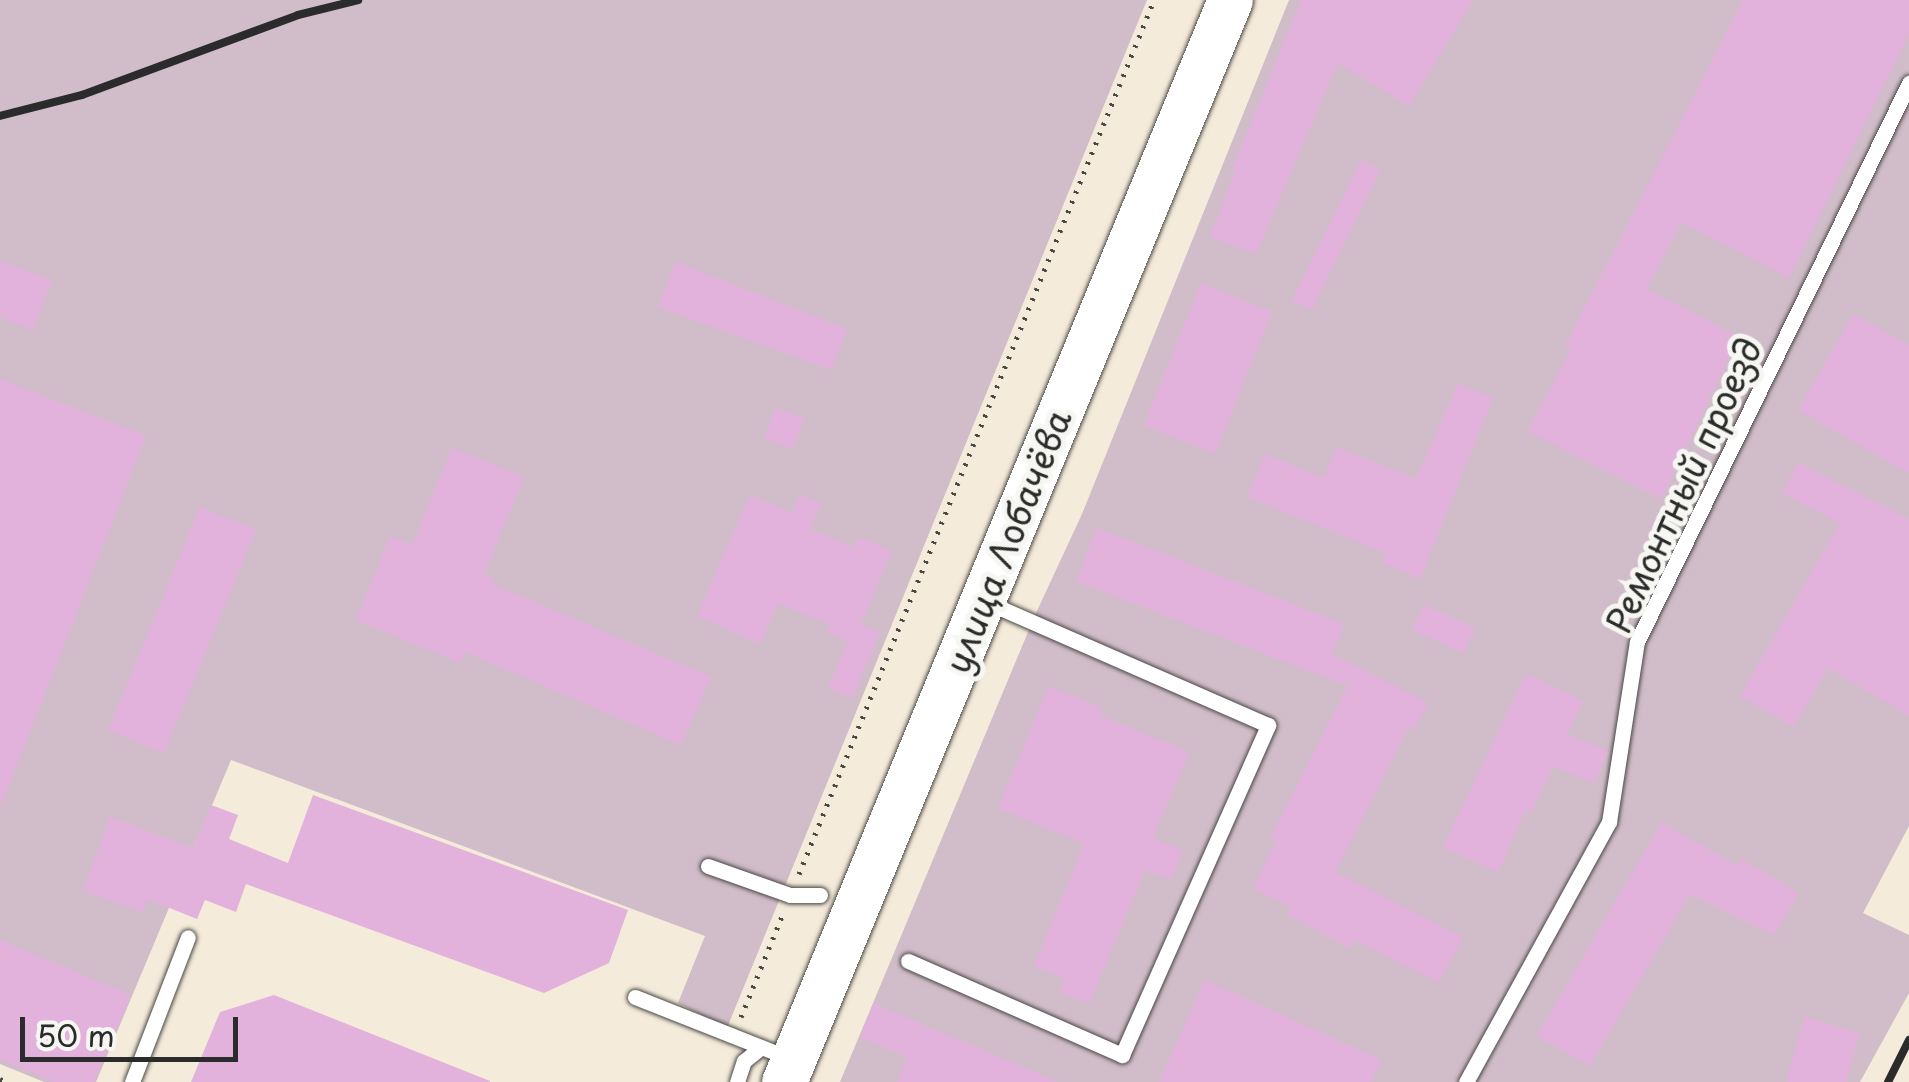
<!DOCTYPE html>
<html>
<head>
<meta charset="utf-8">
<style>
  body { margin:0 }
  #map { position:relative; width:1909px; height:1082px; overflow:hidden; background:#f4ebda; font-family:"Playpen Sans",sans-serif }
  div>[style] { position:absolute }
  .industrial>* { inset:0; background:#d1bdc9 }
  .building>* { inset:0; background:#e3b2dc }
  .path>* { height:5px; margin-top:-2.5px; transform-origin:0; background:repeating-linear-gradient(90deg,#494845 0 2.5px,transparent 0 10.5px) }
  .roads { filter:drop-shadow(0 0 2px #494845) drop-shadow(0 0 2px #494845) }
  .service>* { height:15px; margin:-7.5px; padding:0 7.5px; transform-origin:7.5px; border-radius:7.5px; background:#fff }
  .secondary>* { height:45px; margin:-22.5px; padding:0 22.5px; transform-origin:22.5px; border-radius:22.5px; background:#fff }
  .rail>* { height:8px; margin:-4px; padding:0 4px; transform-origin:4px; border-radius:4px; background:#2b2b2b }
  span { translate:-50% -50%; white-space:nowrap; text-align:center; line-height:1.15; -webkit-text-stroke:10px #f6f6f2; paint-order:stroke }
  .street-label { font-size:35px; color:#2b2b2b }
  .scale { position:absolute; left:20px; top:1017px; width:218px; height:45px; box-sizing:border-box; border:5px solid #2b2b2b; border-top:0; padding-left:12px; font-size:30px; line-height:35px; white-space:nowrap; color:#2b2b2b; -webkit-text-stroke:8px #f6f6f2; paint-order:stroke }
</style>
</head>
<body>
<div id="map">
  <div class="industrial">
    <div style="clip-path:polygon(0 0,1147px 0,727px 1028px,678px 1003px,705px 936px,231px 760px,96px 1082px,44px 1082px,0 1064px)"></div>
    <div style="clip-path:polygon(1289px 0,1909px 0,1909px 826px,1863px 913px,1909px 935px,1909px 993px,1860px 1082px,840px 1082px,1036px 613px,1082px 514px)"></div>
  </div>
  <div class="building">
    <div style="clip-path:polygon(1301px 0,1473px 0,1409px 106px,1338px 63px,1256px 254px,1210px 237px,1235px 172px,1232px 170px)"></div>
    <div style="clip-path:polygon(1743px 0,1909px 0,1909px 34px,1789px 278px,1681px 222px,1647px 289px,1739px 337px,1661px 499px,1528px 431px,1571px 349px,1565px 346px)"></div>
    <div style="clip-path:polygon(1361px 160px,1380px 170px,1312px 310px,1292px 301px)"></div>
    <div style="clip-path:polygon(0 261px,52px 280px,33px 330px,0 317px)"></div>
    <div style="clip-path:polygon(676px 262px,847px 329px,831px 370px,658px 307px)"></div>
    <div style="clip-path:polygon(1201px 283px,1272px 312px,1215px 454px,1144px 425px)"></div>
    <div style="clip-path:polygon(1853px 314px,1909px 345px,1909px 473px,1798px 410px)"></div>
    <div style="clip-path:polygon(0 379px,146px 436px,2px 803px,0 803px)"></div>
    <div style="clip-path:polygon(1458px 384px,1493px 398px,1420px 579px,1382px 563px,1386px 553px,1247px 497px,1265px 454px,1324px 478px,1337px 447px,1416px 479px)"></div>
    <div style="clip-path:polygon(775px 408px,804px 418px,793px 449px,764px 439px)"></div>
    <div style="clip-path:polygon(452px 448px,524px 477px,484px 574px,495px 578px,492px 584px,711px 677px,681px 745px,465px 652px,461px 663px,356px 620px,390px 536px,412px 545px)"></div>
    <div style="clip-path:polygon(1798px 463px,1909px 519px,1909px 716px,1828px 668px,1794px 727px,1740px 696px,1840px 523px,1782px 493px)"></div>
    <div style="clip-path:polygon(800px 494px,822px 504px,810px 529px,854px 547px,858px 537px,892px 551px,861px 624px,880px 632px,852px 698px,828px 688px,848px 641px,828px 633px,831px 625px,778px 603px,760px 644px,697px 616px,750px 495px,792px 513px)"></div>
    <div style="clip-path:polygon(200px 507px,256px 530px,164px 753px,108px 730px)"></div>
    <div style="clip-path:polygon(1097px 528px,1344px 624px,1332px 654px,1428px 703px,1414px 730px,1409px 727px,1335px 872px,1463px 937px,1439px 983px,1355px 940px,1351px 948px,1287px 915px,1291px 907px,1253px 888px,1276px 841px,1270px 838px,1348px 686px,1076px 581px)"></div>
    <div style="clip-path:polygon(1424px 605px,1475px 628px,1464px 653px,1412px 630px)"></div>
    <div style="clip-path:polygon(1526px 674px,1583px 701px,1567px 735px,1608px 751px,1595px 783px,1553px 766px,1531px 813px,1525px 811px,1498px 872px,1443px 847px)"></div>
    <div style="clip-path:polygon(1049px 686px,1102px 708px,1099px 715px,1189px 752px,1153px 838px,1183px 851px,1171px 880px,1145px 870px,1089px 1004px,1060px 992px,1065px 979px,1034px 966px,1084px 844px,998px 808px)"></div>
    <div style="clip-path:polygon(313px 795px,628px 910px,609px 963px,544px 993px,246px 884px,236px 912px,205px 900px,197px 919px,147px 899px,142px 912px,83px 891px,110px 817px,194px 848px,211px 805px,238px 815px,229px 839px,288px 863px)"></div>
    <div style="clip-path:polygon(1662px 822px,1737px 866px,1741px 859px,1799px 893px,1774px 935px,1690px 894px,1590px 1066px,1537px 1036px)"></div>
    <div style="clip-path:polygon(0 940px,131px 995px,94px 1082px,54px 1082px,0 1059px)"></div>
    <div style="clip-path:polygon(1205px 980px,1381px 1060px,1371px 1082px,1159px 1082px)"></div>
    <div style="clip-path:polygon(274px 995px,490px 1081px,490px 1082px,191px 1082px,220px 1012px)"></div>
    <div style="clip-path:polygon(874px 1004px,1058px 1082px,897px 1082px,907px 1057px,860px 1037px)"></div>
    <div style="clip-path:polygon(1805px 1017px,1860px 1033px,1846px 1082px,1786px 1082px)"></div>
  </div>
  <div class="path">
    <div style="left:799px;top:874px;width:943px;rotate:-67.89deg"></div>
    <div style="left:741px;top:1017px;width:109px;rotate:-67.9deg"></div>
    <div style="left:0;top:1079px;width:9px;rotate:21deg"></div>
  </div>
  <div class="roads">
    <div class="service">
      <div style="left:708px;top:866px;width:87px;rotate:19.5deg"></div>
      <div style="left:790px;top:895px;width:30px"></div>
      <div style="left:908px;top:961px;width:234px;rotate:23.7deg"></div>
      <div style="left:1122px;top:1055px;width:361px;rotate:-66.1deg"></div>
      <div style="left:1268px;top:725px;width:308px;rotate:-156.4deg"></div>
      <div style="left:635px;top:997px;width:166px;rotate:21.6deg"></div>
      <div style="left:132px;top:1082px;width:155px;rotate:-68.9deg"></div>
      <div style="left:737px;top:1082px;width:22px;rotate:-72deg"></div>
      <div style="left:744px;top:1061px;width:22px;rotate:-39deg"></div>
      <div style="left:1466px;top:1082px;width:297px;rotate:-61.2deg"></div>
      <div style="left:1609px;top:822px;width:182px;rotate:-81.2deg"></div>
      <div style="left:1637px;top:642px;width:622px;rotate:-64.05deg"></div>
    </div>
    <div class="secondary">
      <div style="left:784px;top:1082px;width:1170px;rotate:-67.6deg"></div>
    </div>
  </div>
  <div class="rail">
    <div style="left:0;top:116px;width:85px;rotate:-14.4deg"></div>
    <div style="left:82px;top:95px;width:230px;rotate:-20.3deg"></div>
    <div style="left:298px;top:15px;width:62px;rotate:-14deg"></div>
    <div style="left:1888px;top:1082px;width:47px;rotate:-63.4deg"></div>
  </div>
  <div class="street-label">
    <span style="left:1683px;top:485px;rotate:-65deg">Ремонтный проезд</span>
    <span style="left:1007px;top:541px;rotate:-68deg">улица Лобачёва</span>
  </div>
  <div class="scale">50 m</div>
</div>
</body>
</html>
